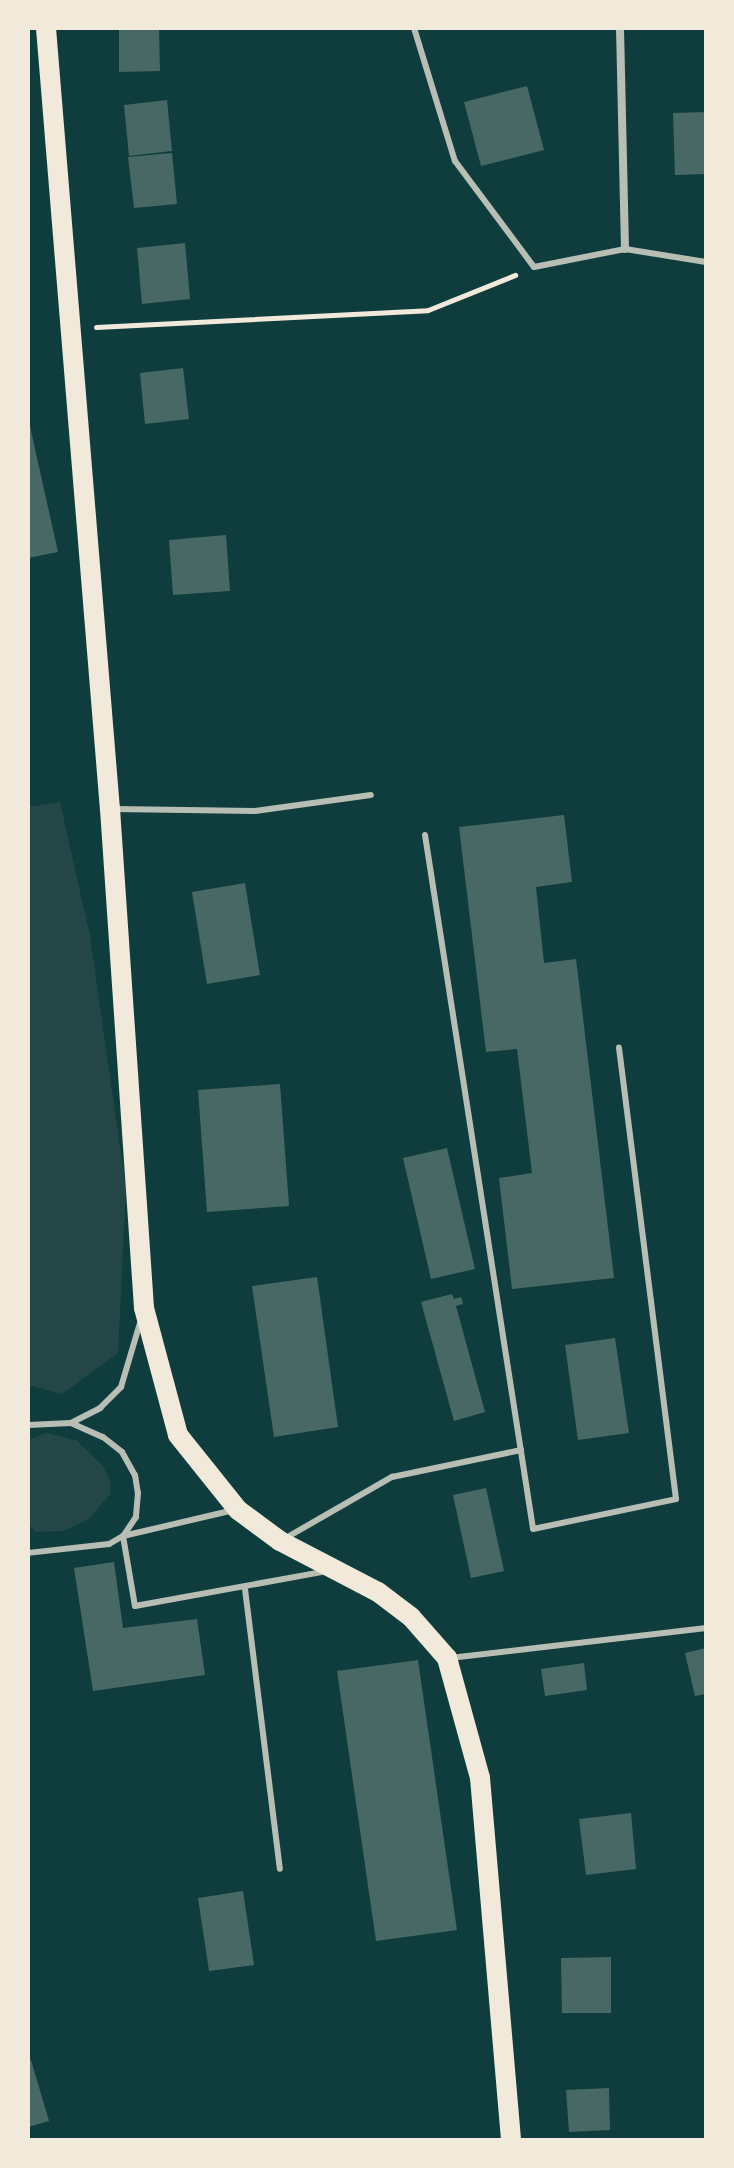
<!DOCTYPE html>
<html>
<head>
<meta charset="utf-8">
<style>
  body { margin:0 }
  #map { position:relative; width:734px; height:2168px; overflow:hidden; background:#0f3d3e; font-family:"Sofia Sans Condensed",sans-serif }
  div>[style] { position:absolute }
  .green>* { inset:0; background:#244646 }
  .building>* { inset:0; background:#486865 }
  .path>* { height:5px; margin:-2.5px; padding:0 2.5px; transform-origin:2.5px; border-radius:2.5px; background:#f1e9da }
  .service>* { height:6px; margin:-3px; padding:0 3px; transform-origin:3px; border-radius:3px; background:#b8beb3 }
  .minor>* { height:8px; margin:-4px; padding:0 4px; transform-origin:4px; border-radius:4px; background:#b8beb3 }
  .primary>* { height:20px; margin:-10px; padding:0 10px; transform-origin:10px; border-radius:10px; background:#f1e9da }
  span { translate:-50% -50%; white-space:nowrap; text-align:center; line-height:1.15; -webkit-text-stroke:8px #f1e9da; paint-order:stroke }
  .frame { position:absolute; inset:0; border:30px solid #f1e9da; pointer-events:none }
</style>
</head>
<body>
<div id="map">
  <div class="green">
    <div style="clip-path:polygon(60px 802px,90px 936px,126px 1189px,118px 1353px,62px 1394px,28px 1385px,28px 807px)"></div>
    <div style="clip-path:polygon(46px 1433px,76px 1440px,103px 1466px,110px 1481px,110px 1494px,89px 1519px,63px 1531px,35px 1532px,28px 1523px,28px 1440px)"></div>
  </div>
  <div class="building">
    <div style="clip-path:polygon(119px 28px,159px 28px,160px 71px,119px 72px)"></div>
    <div style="clip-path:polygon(527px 86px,544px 150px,481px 166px,464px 102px)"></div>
    <div style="clip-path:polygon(167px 100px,172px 151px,129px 156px,124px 105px)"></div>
    <div style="clip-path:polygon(706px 112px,706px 174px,675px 175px,673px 113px)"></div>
    <div style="clip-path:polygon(172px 153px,177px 204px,134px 208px,128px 157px)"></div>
    <div style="clip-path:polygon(185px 243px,190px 299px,142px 304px,137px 248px)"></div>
    <div style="clip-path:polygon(183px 368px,189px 419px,145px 424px,140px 373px)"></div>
    <div style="clip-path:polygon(29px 422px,58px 552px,28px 558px,28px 423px)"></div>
    <div style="clip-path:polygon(226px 535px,230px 591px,173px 595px,169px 540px)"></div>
    <div style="clip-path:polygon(564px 815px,572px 882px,536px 887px,544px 963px,576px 959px,614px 1278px,512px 1289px,499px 1178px,532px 1173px,517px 1049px,486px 1052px,459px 827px)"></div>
    <div style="clip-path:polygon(245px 883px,260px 975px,207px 984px,192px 892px)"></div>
    <div style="clip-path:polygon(280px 1084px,289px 1206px,207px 1212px,198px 1090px)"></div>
    <div style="clip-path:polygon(447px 1148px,475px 1269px,431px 1279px,403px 1158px)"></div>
    <div style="clip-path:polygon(317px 1277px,338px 1427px,274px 1437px,252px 1286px)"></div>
    <div style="clip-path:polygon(452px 1294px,454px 1299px,461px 1297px,463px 1304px,456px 1306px,485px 1412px,454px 1421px,421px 1302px)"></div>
    <div style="clip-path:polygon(615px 1338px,629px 1433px,578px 1440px,565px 1345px)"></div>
    <div style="clip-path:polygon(486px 1488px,504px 1571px,471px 1578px,453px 1495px)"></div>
    <div style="clip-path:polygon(114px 1562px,123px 1628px,197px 1619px,205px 1675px,93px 1691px,74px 1568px)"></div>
    <div style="clip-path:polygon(706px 1648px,706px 1694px,695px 1696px,685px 1653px)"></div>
    <div style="clip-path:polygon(418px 1660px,457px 1930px,376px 1941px,337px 1671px)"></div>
    <div style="clip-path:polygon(584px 1663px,587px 1690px,545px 1696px,541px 1669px)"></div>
    <div style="clip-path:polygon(631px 1813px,636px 1869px,586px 1875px,579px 1819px)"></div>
    <div style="clip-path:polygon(243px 1891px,254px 1965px,209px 1971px,198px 1898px)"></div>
    <div style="clip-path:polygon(611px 1957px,611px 2013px,562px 2013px,561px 1958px)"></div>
    <div style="clip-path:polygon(31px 2060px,49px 2121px,28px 2127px,28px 2061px)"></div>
    <div style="clip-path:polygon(609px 2088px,610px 2130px,569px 2132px,566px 2090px)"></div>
  </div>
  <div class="path">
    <div style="left:96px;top:327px;width:332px;rotate:-2.9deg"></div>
    <div style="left:428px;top:310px;width:94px;rotate:-21.9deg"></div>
  </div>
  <div class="service">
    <div style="left:414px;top:28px;width:139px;rotate:72.9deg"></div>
    <div style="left:455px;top:161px;width:132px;rotate:53.3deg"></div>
    <div style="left:534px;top:267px;width:93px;rotate:-11.2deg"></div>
    <div style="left:625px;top:249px;width:82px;rotate:9.1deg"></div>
    <div style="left:114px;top:809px;width:141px;rotate:0.8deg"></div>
    <div style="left:255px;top:811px;width:117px;rotate:-7.9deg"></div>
    <div style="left:425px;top:835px;width:702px;rotate:81.15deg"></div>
    <div style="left:533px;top:1529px;width:146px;rotate:-11.8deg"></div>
    <div style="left:676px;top:1499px;width:455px;rotate:-97.2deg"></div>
    <div style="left:71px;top:1423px;width:33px;rotate:-27deg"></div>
    <div style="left:100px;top:1408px;width:30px;rotate:-45deg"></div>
    <div style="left:121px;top:1387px;width:67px;rotate:-73.5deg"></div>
    <div style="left:28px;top:1425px;width:43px;rotate:-2.7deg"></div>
    <div style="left:71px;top:1423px;width:35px;rotate:24deg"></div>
    <div style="left:103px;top:1437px;width:24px;rotate:38deg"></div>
    <div style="left:122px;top:1452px;width:26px;rotate:61deg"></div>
    <div style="left:135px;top:1475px;width:18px;rotate:81deg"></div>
    <div style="left:138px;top:1493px;width:24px;rotate:95deg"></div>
    <div style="left:136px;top:1517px;width:23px;rotate:124deg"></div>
    <div style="left:123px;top:1536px;width:16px;rotate:150deg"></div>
    <div style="left:109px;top:1544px;width:81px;rotate:173.7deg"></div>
    <div style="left:234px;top:1510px;width:114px;rotate:166.8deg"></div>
    <div style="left:123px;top:1536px;width:71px;rotate:80.3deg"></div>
    <div style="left:135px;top:1606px;width:195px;rotate:-10.3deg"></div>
    <div style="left:284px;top:1539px;width:125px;rotate:-29.9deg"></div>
    <div style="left:392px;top:1477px;width:132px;rotate:-11.8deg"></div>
    <div style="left:245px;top:1589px;width:282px;rotate:82.9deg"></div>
    <div style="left:450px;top:1658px;width:258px;rotate:-6.7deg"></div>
  </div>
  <div class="minor">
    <div style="left:620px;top:28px;width:221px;rotate:88.7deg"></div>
  </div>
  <div class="primary">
    <div style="left:46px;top:28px;width:784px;rotate:85.32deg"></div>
    <div style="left:110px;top:809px;width:500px;rotate:86.1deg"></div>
    <div style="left:144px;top:1308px;width:131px;rotate:75deg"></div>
    <div style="left:178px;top:1435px;width:96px;rotate:51.3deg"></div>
    <div style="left:238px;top:1510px;width:52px;rotate:36.4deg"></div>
    <div style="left:280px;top:1541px;width:110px;rotate:27.5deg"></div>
    <div style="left:378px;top:1592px;width:41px;rotate:37.1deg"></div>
    <div style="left:411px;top:1617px;width:55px;rotate:48.7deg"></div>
    <div style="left:447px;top:1658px;width:124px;rotate:74.6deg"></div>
    <div style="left:480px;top:1778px;width:363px;rotate:85.1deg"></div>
  </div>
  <div class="frame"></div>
</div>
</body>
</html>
